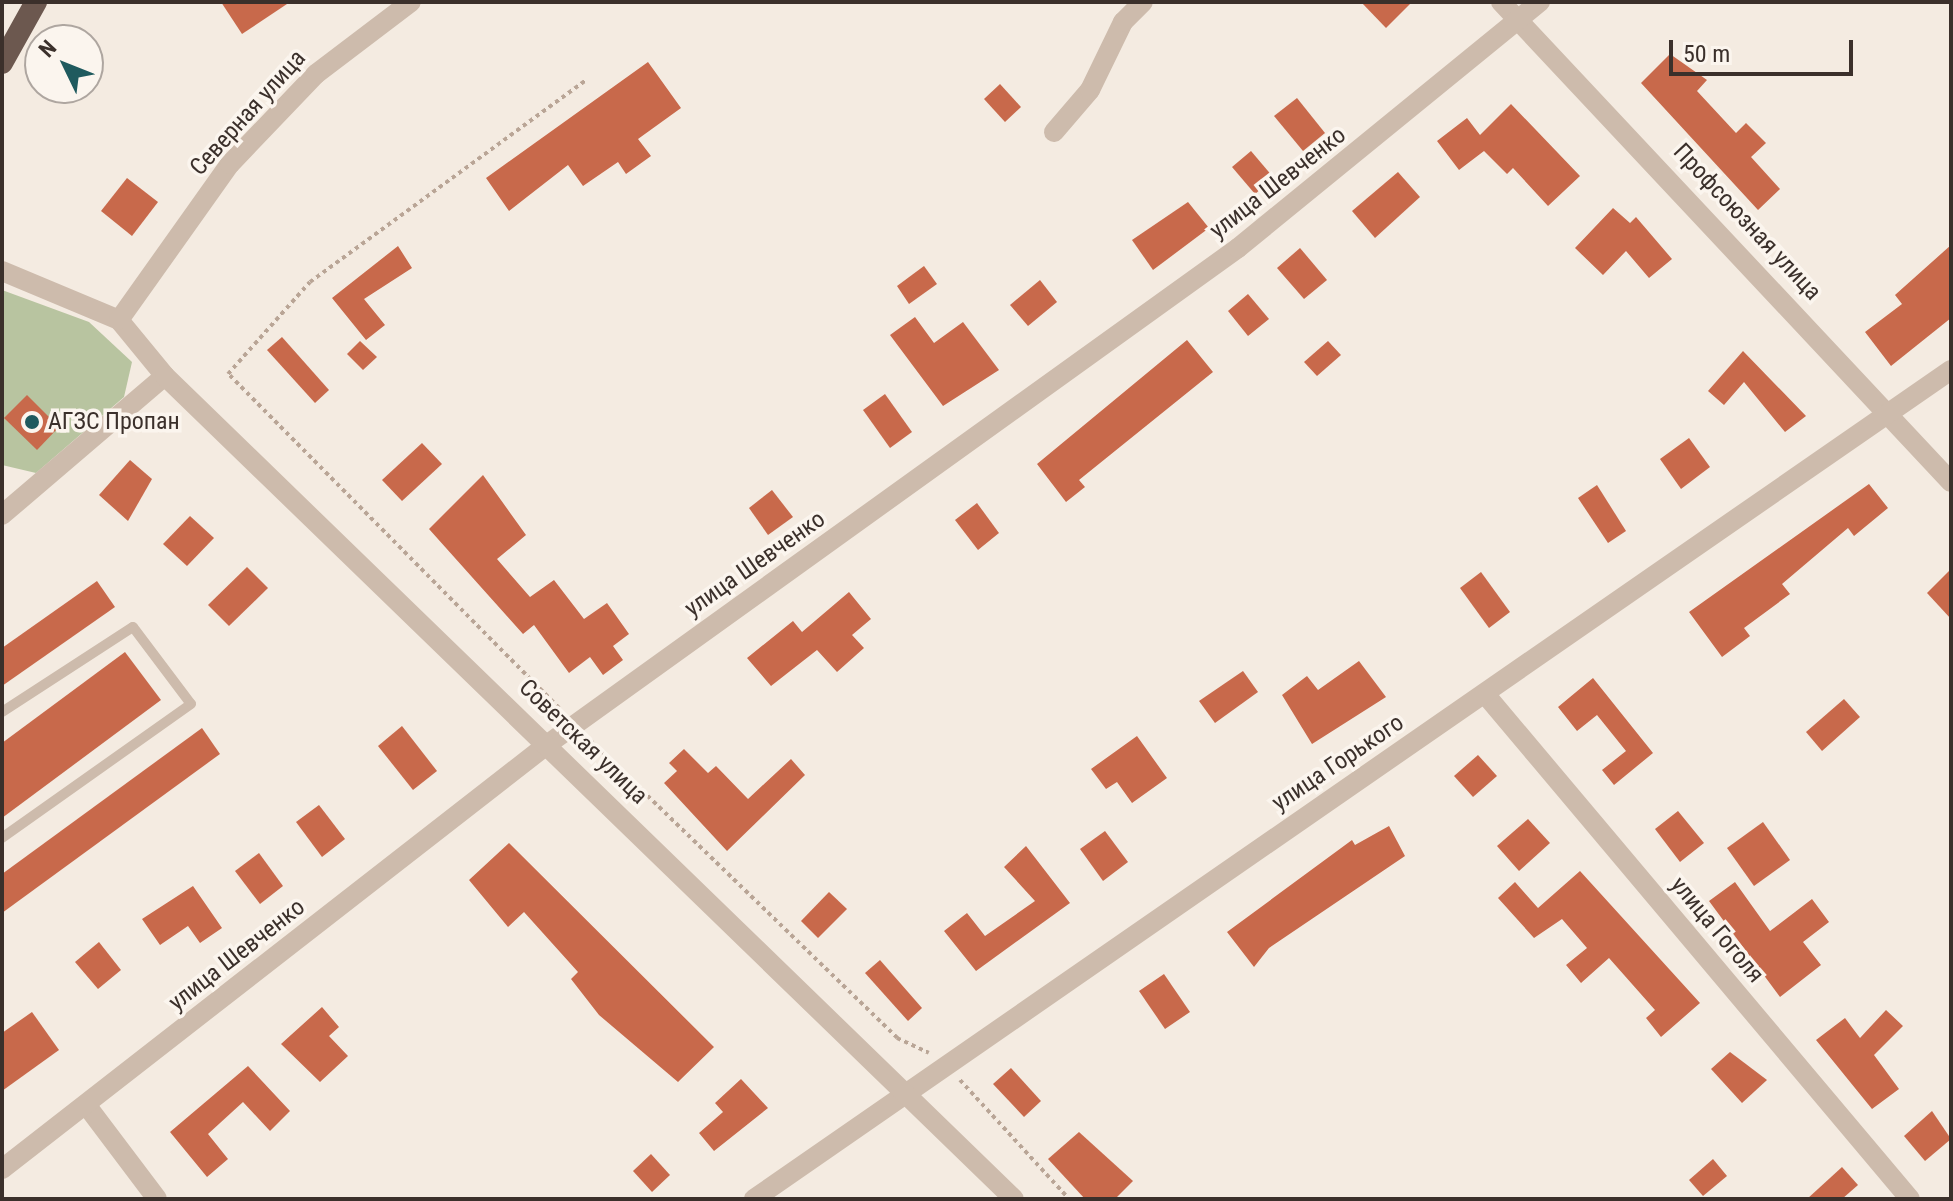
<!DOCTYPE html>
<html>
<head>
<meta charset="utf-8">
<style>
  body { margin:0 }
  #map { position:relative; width:1953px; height:1201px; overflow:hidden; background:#f4ebe1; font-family:"Roboto Condensed",sans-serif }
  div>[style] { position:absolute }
  .green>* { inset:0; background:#b8c4a0 }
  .building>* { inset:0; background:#c8694b }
  .path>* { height:4px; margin-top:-2px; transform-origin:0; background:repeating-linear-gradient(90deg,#b9a596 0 4px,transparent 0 8px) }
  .service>* { height:10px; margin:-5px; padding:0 5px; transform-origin:5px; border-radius:5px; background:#cdbbac }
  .minor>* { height:20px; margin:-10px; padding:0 10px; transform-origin:10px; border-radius:10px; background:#cdbbac }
  .tertiary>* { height:20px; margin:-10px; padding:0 10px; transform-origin:10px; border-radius:10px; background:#cdbbac }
  .trunk>* { height:22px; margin:-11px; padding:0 11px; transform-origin:11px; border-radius:11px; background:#6c584f }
  .dots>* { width:22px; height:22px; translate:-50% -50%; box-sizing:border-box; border:4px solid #fbf5ee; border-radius:50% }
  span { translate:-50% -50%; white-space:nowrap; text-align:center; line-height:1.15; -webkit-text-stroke:7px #fbf5ee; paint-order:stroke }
  .street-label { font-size:24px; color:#3b302b }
  .poi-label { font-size:24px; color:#3b302b }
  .left { translate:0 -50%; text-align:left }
  .frame { position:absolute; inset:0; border:4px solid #3b302b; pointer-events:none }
  .north { position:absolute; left:24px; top:24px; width:80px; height:80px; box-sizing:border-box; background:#fbf5ee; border:2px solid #aea6a0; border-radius:50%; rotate:313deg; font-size:22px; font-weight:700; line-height:32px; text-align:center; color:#3b302b }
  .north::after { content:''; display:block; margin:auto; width:28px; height:36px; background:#1f5a5e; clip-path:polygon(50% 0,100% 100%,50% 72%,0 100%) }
  .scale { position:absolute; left:1669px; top:40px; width:184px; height:36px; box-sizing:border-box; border:4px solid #3b302b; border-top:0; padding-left:10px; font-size:24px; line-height:28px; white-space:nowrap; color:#3b302b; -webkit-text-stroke:6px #fbf5ee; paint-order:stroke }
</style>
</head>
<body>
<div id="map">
  <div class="green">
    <div style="clip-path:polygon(2px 290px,89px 322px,132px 362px,124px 397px,36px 473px,2px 465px)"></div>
  </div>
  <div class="building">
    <div style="clip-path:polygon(221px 2px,290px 2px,242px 34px)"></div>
    <div style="clip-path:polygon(1361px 2px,1412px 2px,1386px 28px)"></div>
    <div style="clip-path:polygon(1670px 54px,1707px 80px,1697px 91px,1736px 133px,1746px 123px,1766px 143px,1751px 157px,1780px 189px,1758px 210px,1641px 83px)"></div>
    <div style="clip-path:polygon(648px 62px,681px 108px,638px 139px,651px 156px,626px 174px,618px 162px,583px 186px,568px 165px,509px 211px,486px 178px)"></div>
    <div style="clip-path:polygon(1000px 84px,1021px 107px,1005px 122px,984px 99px)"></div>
    <div style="clip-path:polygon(1297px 98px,1325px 133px,1303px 151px,1274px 116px)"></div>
    <div style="clip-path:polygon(1511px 104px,1580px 176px,1548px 206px,1513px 168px,1507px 174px,1484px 151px,1459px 170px,1437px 141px,1467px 118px,1480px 135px)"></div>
    <div style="clip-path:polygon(1251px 151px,1274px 178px,1255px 194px,1232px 167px)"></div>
    <div style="clip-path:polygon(1398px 172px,1420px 197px,1375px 238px,1352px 211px)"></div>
    <div style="clip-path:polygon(127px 178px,158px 202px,132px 236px,101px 211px)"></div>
    <div style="clip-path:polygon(1188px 202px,1209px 228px,1153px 270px,1132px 240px)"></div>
    <div style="clip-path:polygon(1613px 208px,1630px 223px,1636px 217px,1672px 259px,1649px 278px,1626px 251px,1603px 275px,1575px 248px)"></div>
    <div style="clip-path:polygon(1951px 245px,1951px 318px,1891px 366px,1865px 332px,1902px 304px,1895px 295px)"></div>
    <div style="clip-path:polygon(398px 246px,412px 268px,364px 299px,385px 325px,366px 340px,332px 298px)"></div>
    <div style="clip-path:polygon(1300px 248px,1327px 280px,1304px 299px,1277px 268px)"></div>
    <div style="clip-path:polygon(924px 266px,937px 284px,909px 304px,897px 286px)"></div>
    <div style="clip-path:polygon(1040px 280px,1057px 302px,1028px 326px,1010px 305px)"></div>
    <div style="clip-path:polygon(1248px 294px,1269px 319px,1248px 336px,1228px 311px)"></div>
    <div style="clip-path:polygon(915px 317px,934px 343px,963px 322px,999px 370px,943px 406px,890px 335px)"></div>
    <div style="clip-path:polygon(282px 337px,329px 390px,315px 403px,267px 350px)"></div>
    <div style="clip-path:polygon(1187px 340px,1213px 372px,1079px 480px,1085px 487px,1066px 502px,1037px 464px)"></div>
    <div style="clip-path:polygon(360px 341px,377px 357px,363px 370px,347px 354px)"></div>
    <div style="clip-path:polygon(1328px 341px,1341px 355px,1317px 376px,1304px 362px)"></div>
    <div style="clip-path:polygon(1743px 351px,1806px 416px,1785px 432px,1744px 382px,1724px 405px,1708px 391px)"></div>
    <div style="clip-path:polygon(885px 394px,912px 432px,890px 448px,863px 410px)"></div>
    <div style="clip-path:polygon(27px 395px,59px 427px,37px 450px,4px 418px)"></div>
    <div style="clip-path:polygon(1689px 438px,1710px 467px,1681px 489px,1660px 459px)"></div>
    <div style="clip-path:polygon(422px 443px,442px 464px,402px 501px,382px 480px)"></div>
    <div style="clip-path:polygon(130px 460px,152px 479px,128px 521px,99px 495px)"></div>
    <div style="clip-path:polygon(483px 475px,526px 535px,497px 559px,530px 597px,554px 580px,584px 619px,607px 603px,629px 634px,613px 646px,623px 660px,603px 675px,590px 657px,569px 673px,534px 625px,523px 634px,429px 529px)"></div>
    <div style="clip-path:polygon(1869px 484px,1888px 508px,1854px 536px,1848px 528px,1782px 584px,1790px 594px,1744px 628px,1750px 636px,1722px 657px,1689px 612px)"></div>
    <div style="clip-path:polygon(1597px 485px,1626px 531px,1608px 543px,1578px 498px)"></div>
    <div style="clip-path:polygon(772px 490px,793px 517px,768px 535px,749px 508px)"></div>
    <div style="clip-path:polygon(977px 503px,999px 533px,978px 550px,955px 520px)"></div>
    <div style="clip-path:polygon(190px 516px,214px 538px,187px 566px,163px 544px)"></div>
    <div style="clip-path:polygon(247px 567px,268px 588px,229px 626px,208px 605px)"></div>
    <div style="clip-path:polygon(1951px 569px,1951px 619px,1927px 593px)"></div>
    <div style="clip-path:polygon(1481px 572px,1510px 612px,1489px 628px,1460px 588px)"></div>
    <div style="clip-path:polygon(97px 581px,115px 607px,2px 686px,2px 648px)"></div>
    <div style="clip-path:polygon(849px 592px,871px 619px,852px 635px,864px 648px,837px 672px,817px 650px,771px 686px,747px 658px,793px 621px,802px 632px)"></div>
    <div style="clip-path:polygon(125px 652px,161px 700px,2px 818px,2px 743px)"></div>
    <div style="clip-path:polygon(1359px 661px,1386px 697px,1312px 744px,1282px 695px,1307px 676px,1318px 690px)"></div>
    <div style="clip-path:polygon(1243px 671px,1258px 692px,1215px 723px,1199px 701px)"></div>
    <div style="clip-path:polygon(1593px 678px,1653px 753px,1614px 785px,1602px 770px,1626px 751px,1597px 715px,1577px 731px,1558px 707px)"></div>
    <div style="clip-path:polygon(1844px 699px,1860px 717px,1822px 751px,1806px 732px)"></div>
    <div style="clip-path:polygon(402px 726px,437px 771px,413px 790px,378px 746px)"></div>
    <div style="clip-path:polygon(202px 728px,220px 754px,2px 913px,2px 874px)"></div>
    <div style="clip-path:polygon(1137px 736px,1167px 778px,1132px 803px,1117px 782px,1106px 789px,1091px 769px)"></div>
    <div style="clip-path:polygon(684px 749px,708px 773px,716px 766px,748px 799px,791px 759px,805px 775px,727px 851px,664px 783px,677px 771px,669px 763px)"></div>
    <div style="clip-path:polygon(1478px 755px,1497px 776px,1473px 797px,1454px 776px)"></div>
    <div style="clip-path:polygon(319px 805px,345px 839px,322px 857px,296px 822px)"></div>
    <div style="clip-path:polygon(1678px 811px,1704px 843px,1680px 862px,1655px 829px)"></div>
    <div style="clip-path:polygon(1528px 819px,1550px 843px,1519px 871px,1497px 846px)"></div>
    <div style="clip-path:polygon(1763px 822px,1790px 860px,1754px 886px,1727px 848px)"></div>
    <div style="clip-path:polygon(1389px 826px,1405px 856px,1269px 948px,1254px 967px,1227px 932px,1352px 840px,1355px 845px)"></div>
    <div style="clip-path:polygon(1105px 831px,1128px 862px,1103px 881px,1080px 849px)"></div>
    <div style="clip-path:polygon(509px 843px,714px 1047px,678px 1082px,599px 1015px,571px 979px,578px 972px,524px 912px,508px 927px,469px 880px)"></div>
    <div style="clip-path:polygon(1026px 846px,1070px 903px,976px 971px,944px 931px,967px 913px,985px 936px,1035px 901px,1004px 867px)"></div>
    <div style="clip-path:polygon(259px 853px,283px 886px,260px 904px,235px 871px)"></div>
    <div style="clip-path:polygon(1580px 871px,1700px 1003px,1661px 1037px,1646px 1018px,1655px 1010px,1609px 958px,1581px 983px,1566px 965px,1587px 948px,1562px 919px,1534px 938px,1498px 898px,1515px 882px,1538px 908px)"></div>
    <div style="clip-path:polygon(1735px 882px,1770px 931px,1812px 899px,1829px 922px,1803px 942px,1821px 965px,1780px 997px,1709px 901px)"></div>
    <div style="clip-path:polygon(193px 886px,222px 928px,200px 943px,188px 926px,160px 945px,142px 919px)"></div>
    <div style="clip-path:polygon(829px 892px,847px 909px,818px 938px,801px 921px)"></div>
    <div style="clip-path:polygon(99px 942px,121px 970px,98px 989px,75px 962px)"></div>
    <div style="clip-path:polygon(880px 960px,922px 1008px,908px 1021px,865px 973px)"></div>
    <div style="clip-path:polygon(1164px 974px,1190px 1012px,1165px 1029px,1139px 991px)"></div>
    <div style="clip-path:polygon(322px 1007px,339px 1027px,329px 1036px,348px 1056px,320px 1082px,281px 1044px)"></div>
    <div style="clip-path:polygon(1886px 1010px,1903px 1026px,1874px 1055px,1899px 1089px,1872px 1109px,1816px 1040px,1845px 1018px,1860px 1038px)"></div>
    <div style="clip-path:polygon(32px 1012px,59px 1050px,2px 1091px,2px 1033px)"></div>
    <div style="clip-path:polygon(1730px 1052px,1767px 1080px,1742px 1103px,1711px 1069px)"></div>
    <div style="clip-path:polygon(248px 1066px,290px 1111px,270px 1131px,243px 1102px,208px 1134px,228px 1159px,207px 1177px,170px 1132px)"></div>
    <div style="clip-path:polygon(1011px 1068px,1041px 1101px,1024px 1117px,993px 1084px)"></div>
    <div style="clip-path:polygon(741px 1079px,768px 1108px,714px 1151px,699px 1133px,723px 1112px,715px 1103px)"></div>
    <div style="clip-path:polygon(1932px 1111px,1951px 1139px,1925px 1161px,1904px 1136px)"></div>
    <div style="clip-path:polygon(1079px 1132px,1133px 1181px,1115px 1199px,1085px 1199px,1048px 1159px)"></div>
    <div style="clip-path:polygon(651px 1154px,670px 1175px,652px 1192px,633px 1171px)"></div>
    <div style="clip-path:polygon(1713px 1159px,1727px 1176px,1703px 1196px,1689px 1180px)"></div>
    <div style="clip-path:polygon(1842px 1167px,1858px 1185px,1842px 1199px,1807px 1199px)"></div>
  </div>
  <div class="path">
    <div style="left:559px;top:708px;width:470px;rotate:-134.7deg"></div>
    <div style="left:228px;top:374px;width:123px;rotate:-48.3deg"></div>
    <div style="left:310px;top:282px;width:342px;rotate:-36.2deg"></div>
    <div style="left:590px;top:740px;width:428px;rotate:44.1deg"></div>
    <div style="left:897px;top:1038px;width:35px;rotate:25deg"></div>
    <div style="left:960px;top:1080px;width:161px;rotate:47.5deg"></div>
  </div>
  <div class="service">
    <div style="left:2px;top:712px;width:156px;rotate:-33deg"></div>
    <div style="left:133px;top:627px;width:96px;rotate:53deg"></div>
    <div style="left:191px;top:704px;width:232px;rotate:144.7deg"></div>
  </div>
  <div class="minor">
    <div style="left:1501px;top:2px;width:658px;rotate:46.85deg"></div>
    <div style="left:1054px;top:132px;width:55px;rotate:-49.4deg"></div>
    <div style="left:1090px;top:90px;width:76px;rotate:-64.1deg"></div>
    <div style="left:1123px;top:22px;width:28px;rotate:-45deg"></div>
    <div style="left:2px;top:515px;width:214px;rotate:-40.5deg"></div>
    <div style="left:1485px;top:694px;width:660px;rotate:49.92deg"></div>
    <div style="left:87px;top:1106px;width:116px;rotate:53deg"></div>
    <div style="left:2px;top:1169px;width:692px;rotate:-37.9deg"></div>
    <div style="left:548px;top:744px;width:850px;rotate:-35.71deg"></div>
    <div style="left:1238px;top:248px;width:390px;rotate:-39.2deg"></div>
    <div style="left:754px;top:1199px;width:1456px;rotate:-34.71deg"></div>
  </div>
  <div class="tertiary">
    <div style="left:2px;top:271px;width:127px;rotate:22.7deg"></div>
    <div style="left:119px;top:320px;width:72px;rotate:50.6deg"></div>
    <div style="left:165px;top:376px;width:1182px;rotate:44.11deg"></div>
    <div style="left:119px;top:320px;width:191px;rotate:-54.6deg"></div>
    <div style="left:230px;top:164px;width:124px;rotate:-46.3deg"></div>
    <div style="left:316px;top:74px;width:119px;rotate:-37.2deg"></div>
  </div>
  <div class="trunk">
    <div style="left:2px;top:63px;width:70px;rotate:-60.9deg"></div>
  </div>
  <div class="dots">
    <div style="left:32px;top:422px;background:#1f5a5e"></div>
  </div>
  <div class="street-label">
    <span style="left:248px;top:113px;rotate:-48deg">Северная улица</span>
    <span style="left:1278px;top:183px;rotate:-38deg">улица Шевченко</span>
    <span style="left:1747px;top:222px;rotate:47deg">Профсоюзная улица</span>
    <span style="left:755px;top:564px;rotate:-35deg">улица Шевченко</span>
    <span style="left:583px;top:742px;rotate:44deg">Советская улица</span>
    <span style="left:1338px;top:763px;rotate:-34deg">улица Горького</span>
    <span style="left:1717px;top:930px;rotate:50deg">улица Гоголя</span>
    <span style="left:237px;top:955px;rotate:-38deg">улица Шевченко</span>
  </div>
  <div class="poi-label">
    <span class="left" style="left:48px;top:422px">АГЗС Пропан</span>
  </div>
  <div class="frame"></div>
  <div class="north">N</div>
  <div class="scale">50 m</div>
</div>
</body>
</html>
